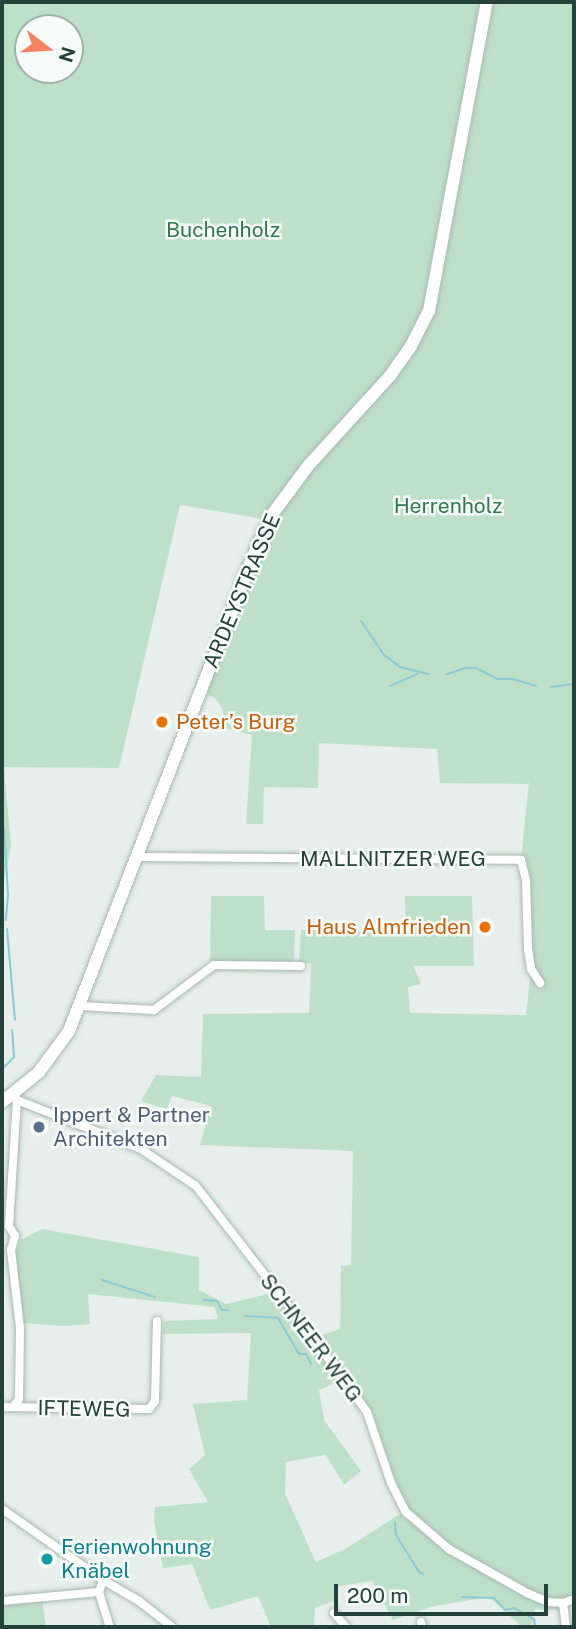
<!DOCTYPE html>
<html>
<head>
<meta charset="utf-8">
<style>
  body { margin:0 }
  #map { position:relative; width:576px; height:1629px; overflow:hidden; background:#e6efeb; font-family:"Public Sans",sans-serif }
  div>[style] { position:absolute }
  .green>* { inset:0; background:#bfe0c8 }
  .stream>* { height:2px; margin:-1px; padding:0 1px; transform-origin:1px; border-radius:1px; background:#8ec9d4 }
  .roads { filter:drop-shadow(0 0 2px #a8b8b2) drop-shadow(0 0 2px #a8b8b2) }
  .street>* { height:8px; margin:-4px; padding:0 4px; transform-origin:4px; border-radius:4px; background:#fff }
  .secondary>* { height:12px; margin:-6px; padding:0 6px; transform-origin:6px; border-radius:6px; background:#fff }
  .dots>* { width:19px; height:19px; translate:-50% -50%; box-sizing:border-box; border:4px solid #f7fbf9; border-radius:50% }
  span { translate:-50% -50%; white-space:nowrap; text-align:center; line-height:1.15; -webkit-text-stroke:5px #f7fbf9; paint-order:stroke }
  .park-label { font-size:21px; color:#2d7a4b }
  .street-label { font-size:21px; color:#24423a }
  .food-label { font-size:21px; color:#c56008 }
  .left { translate:0 -50%; text-align:left }
  .right { translate:-100% -50%; text-align:right }
  .service-label { font-size:21px; color:#4e5e75 }
  .culture-label { font-size:21px; color:#0d838f }
  .frame { position:absolute; inset:0; border:4px solid #24423a; pointer-events:none }
  .north { position:absolute; left:14px; top:14px; width:70px; height:70px; box-sizing:border-box; background:#f7fbf9; border:2px solid #a3b1ad; border-radius:50%; rotate:107deg; font-size:19px; font-weight:700; line-height:28px; text-align:center; color:#24423a }
  .north::after { content:''; display:block; margin:auto; width:24px; height:32px; background:#f4845f; clip-path:polygon(50% 0,100% 100%,50% 72%,0 100%) }
  .scale { position:absolute; left:334px; top:1584px; width:214px; height:32px; box-sizing:border-box; border:4px solid #24423a; border-top:0; padding-left:9px; font-size:21px; line-height:24px; white-space:nowrap; color:#24423a; -webkit-text-stroke:5px #f7fbf9; paint-order:stroke }
</style>
</head>
<body>
<div id="map">
  <div class="green">
    <div style="clip-path:polygon(evenodd,2px 2px,574px 2px,574px 1595px,561px 1602px,557px 1610px,535px 1609px,531px 1627px,522px 1627px,489px 1597px,434px 1606px,393px 1620px,372px 1581px,334px 1587px,336px 1600px,315px 1608px,314px 1625px,302px 1627px,271px 1627px,258px 1596px,210px 1610px,192px 1564px,163px 1568px,154px 1521px,155px 1507px,208px 1502px,189px 1469px,205px 1455px,193px 1404px,247px 1400px,251px 1333px,162px 1334px,165px 1321px,218px 1319px,215px 1307px,88px 1294px,90px 1324px,64px 1326px,23px 1323px,16px 1253px,21px 1240px,42px 1229px,199px 1257px,199px 1290px,226px 1304px,275px 1292px,339px 1381px,319px 1390px,324px 1420px,361px 1471px,344px 1485px,326px 1455px,286px 1462px,285px 1494px,316px 1562px,347px 1548px,406px 1510px,370px 1409px,316px 1337px,340px 1329px,341px 1266px,351px 1265px,353px 1151px,200px 1145px,211px 1106px,172px 1096px,167px 1109px,141px 1101px,156px 1075px,201px 1077px,203px 1014px,309px 1013px,311px 963px,299px 962px,301px 930px,406px 931px,405px 896px,472px 896px,474px 966px,413px 966px,421px 984px,408px 987px,410px 1013px,526px 1015px,531px 969px,521px 860px,529px 781px,528px 784px,440px 783px,437px 749px,319px 743px,318px 788px,264px 787px,263px 824px,246px 824px,252px 735px,225px 728px,223px 710px,217px 700px,206px 693px,275px 521px,180px 505px,119px 768px,4px 767px,11px 845px,5px 877px,2px 872px,2px 2px,28px 28px,70px 28px,70px 70px,28px 70px,28px 28px)"></div>
    <div style="clip-path:polygon(211px 896px,264px 896px,265px 930px,295px 930px,294px 962px,210px 961px)"></div>
    <div style="clip-path:polygon(42px 1599px,46px 1627px,2px 1627px,2px 1603px)"></div>
  </div>
  <div class="stream">
    <div style="left:361px;top:621px;width:40px;rotate:56deg"></div>
    <div style="left:383px;top:654px;width:21px;rotate:37deg"></div>
    <div style="left:400px;top:667px;width:29px;rotate:14deg"></div>
    <div style="left:447px;top:674px;width:20px;rotate:-18deg"></div>
    <div style="left:466px;top:668px;width:10px"></div>
    <div style="left:476px;top:668px;width:25px;rotate:27deg"></div>
    <div style="left:498px;top:679px;width:15px"></div>
    <div style="left:513px;top:679px;width:24px;rotate:17deg"></div>
    <div style="left:390px;top:686px;width:30px;rotate:-24deg"></div>
    <div style="left:550px;top:687px;width:24px;rotate:-7deg"></div>
    <div style="left:4px;top:827px;width:68px;rotate:86.6deg"></div>
    <div style="left:8px;top:895px;width:25px;rotate:95deg"></div>
    <div style="left:7px;top:929px;width:91px;rotate:85deg"></div>
    <div style="left:2px;top:1069px;width:17px;rotate:-45deg"></div>
    <div style="left:14px;top:1057px;width:27px;rotate:-94deg"></div>
    <div style="left:102px;top:1280px;width:56px;rotate:17.8deg"></div>
    <div style="left:204px;top:1300px;width:13px;rotate:4deg"></div>
    <div style="left:217px;top:1301px;width:10px;rotate:61deg"></div>
    <div style="left:222px;top:1310px;width:6px"></div>
    <div style="left:245px;top:1316px;width:33px;rotate:3deg"></div>
    <div style="left:278px;top:1318px;width:42px;rotate:59.7deg"></div>
    <div style="left:299px;top:1354px;width:7px"></div>
    <div style="left:306px;top:1354px;width:11px;rotate:63deg"></div>
    <div style="left:395px;top:1522px;width:13px;rotate:86deg"></div>
    <div style="left:396px;top:1535px;width:44px;rotate:58.1deg"></div>
    <div style="left:419px;top:1572px;width:5px;rotate:22deg"></div>
    <div style="left:462px;top:1597px;width:32px;rotate:2deg"></div>
    <div style="left:494px;top:1598px;width:16px;rotate:47deg"></div>
    <div style="left:505px;top:1610px;width:9px;rotate:-13deg"></div>
    <div style="left:514px;top:1608px;width:23px;rotate:29deg"></div>
    <div style="left:534px;top:1619px;width:8px;rotate:83deg"></div>
  </div>
  <div class="roads">
    <div class="street">
      <div style="left:137px;top:857px;width:384px;rotate:0.4deg"></div>
      <div style="left:521px;top:860px;width:21px;rotate:76deg"></div>
      <div style="left:526px;top:880px;width:69px;rotate:88.3deg"></div>
      <div style="left:528px;top:949px;width:20px;rotate:81deg"></div>
      <div style="left:531px;top:969px;width:17px;rotate:57deg"></div>
      <div style="left:80px;top:1006px;width:74px;rotate:3.1deg"></div>
      <div style="left:154px;top:1010px;width:75px;rotate:-36.9deg"></div>
      <div style="left:214px;top:965px;width:87px;rotate:0.7deg"></div>
      <div style="left:13px;top:1095px;width:6px;rotate:51deg"></div>
      <div style="left:17px;top:1100px;width:133px;rotate:21.6deg"></div>
      <div style="left:141px;top:1149px;width:66px;rotate:33.9deg"></div>
      <div style="left:196px;top:1186px;width:190px;rotate:52.3deg"></div>
      <div style="left:312px;top:1336px;width:94px;rotate:54.1deg"></div>
      <div style="left:367px;top:1412px;width:75px;rotate:71.3deg"></div>
      <div style="left:391px;top:1483px;width:33px;rotate:63deg"></div>
      <div style="left:406px;top:1512px;width:57px;rotate:40.7deg"></div>
      <div style="left:449px;top:1549px;width:90px;rotate:29.4deg"></div>
      <div style="left:527px;top:1593px;width:23px;rotate:23deg"></div>
      <div style="left:548px;top:1602px;width:15px;rotate:4deg"></div>
      <div style="left:563px;top:1603px;width:12px;rotate:-20deg"></div>
      <div style="left:2px;top:1407px;width:147px;rotate:0.8deg"></div>
      <div style="left:149px;top:1409px;width:10px;rotate:-53deg"></div>
      <div style="left:155px;top:1401px;width:80px;rotate:-88.6deg"></div>
      <div style="left:13px;top:1407px;width:10px;rotate:-53deg"></div>
      <div style="left:19px;top:1399px;width:71px;rotate:-89.2deg"></div>
      <div style="left:20px;top:1328px;width:79px;rotate:-96.6deg"></div>
      <div style="left:11px;top:1250px;width:15px;rotate:-74deg"></div>
      <div style="left:15px;top:1236px;width:12px;rotate:-121deg"></div>
      <div style="left:9px;top:1226px;width:126px;rotate:-86.4deg"></div>
      <div style="left:2px;top:1509px;width:123px;rotate:35.1deg"></div>
      <div style="left:103px;top:1580px;width:42px;rotate:30.3deg"></div>
      <div style="left:139px;top:1601px;width:42px;rotate:38.2deg"></div>
      <div style="left:103px;top:1580px;width:13px;rotate:108deg"></div>
      <div style="left:99px;top:1592px;width:37px;rotate:73deg"></div>
      <div style="left:2px;top:1601px;width:97px;rotate:-5.3deg"></div>
      <div style="left:563px;top:1603px;width:24px;rotate:83deg"></div>
      <div style="left:334px;top:1613px;width:18px;rotate:49deg"></div>
      <div style="left:421px;top:1622px;width:5px;rotate:79deg"></div>
    </div>
    <div class="secondary">
      <div style="left:2px;top:1102px;width:48px;rotate:-39deg"></div>
      <div style="left:39px;top:1072px;width:51px;rotate:-53.8deg"></div>
      <div style="left:69px;top:1031px;width:504px;rotate:-68.83deg"></div>
      <div style="left:251px;top:561px;width:49px;rotate:-66deg"></div>
      <div style="left:271px;top:516px;width:62px;rotate:-53.5deg"></div>
      <div style="left:308px;top:466px;width:122px;rotate:-47.7deg"></div>
      <div style="left:390px;top:376px;width:37px;rotate:-55deg"></div>
      <div style="left:411px;top:346px;width:39px;rotate:-63deg"></div>
      <div style="left:429px;top:311px;width:314px;rotate:-79.4deg"></div>
    </div>
  </div>
  <div class="dots">
    <div style="left:162px;top:722px;background:#e8710a"></div>
    <div style="left:485px;top:927px;background:#e8710a"></div>
    <div style="left:39px;top:1127px;background:#5c6f8a"></div>
    <div style="left:47px;top:1559px;background:#0f9aa8"></div>
  </div>
  <div class="park-label">
    <span style="left:223px;top:230px">Buchenholz</span>
    <span style="left:448px;top:506px">Herrenholz</span>
  </div>
  <div class="street-label">
    <span style="left:242px;top:591px;rotate:-67deg">ARDEYSTRASSE</span>
    <span style="left:393px;top:859px">MALLNITZER WEG</span>
    <span style="left:311px;top:1338px;rotate:53deg">SCHNEER WEG</span>
    <span style="left:84px;top:1409px;rotate:1deg">IFTEWEG</span>
  </div>
  <div class="food-label">
    <span class="left" style="left:176px;top:722px">Peter’s Burg</span>
    <span class="right" style="left:471px;top:927px">Haus Almfrieden</span>
  </div>
  <div class="service-label">
    <span class="left" style="left:53px;top:1127px">Ippert &amp; Partner<br>Architekten</span>
  </div>
  <div class="culture-label">
    <span class="left" style="left:61px;top:1559px">Ferienwohnung<br>Knäbel</span>
  </div>
  <div class="frame"></div>
  <div class="north">N</div>
  <div class="scale">200 m</div>
</div>
</body>
</html>
